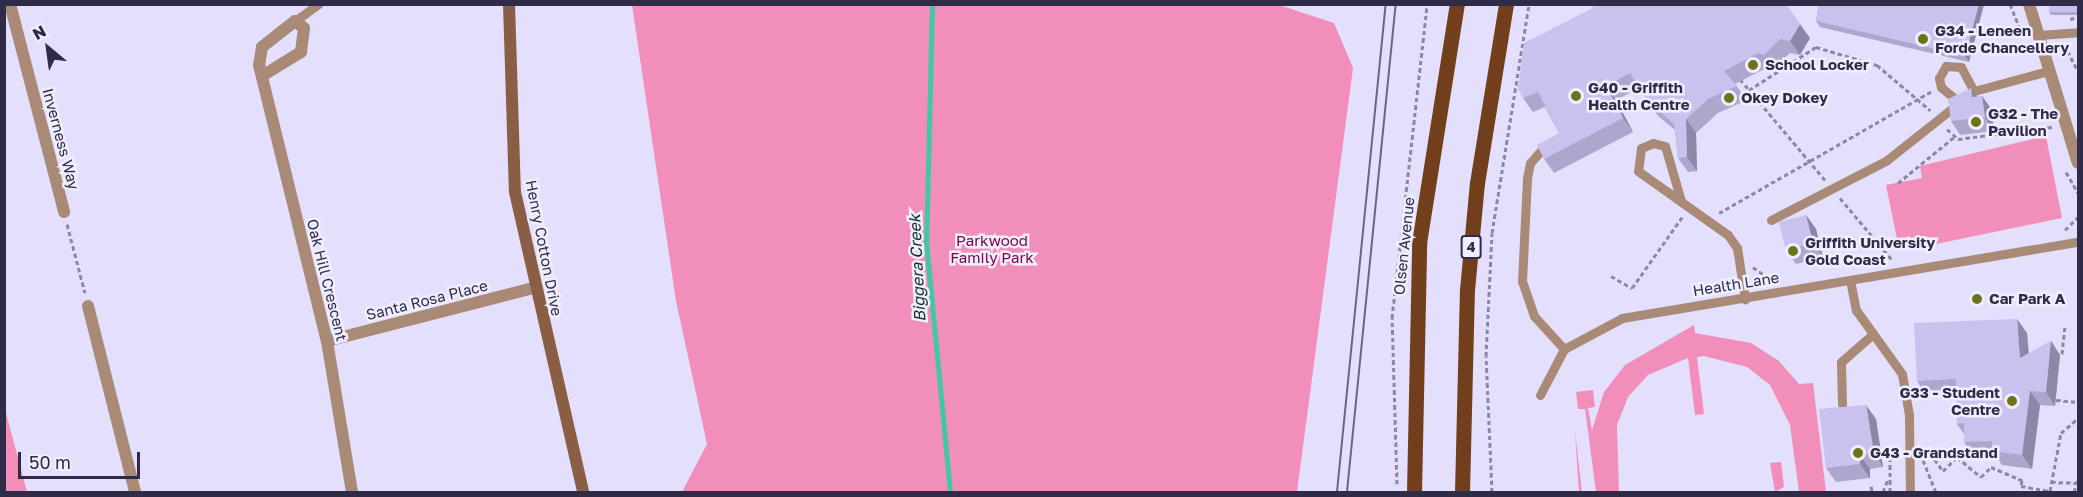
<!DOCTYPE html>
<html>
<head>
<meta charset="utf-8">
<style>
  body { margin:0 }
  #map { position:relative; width:2083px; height:497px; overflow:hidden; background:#e3dffc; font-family:"Golos Text",sans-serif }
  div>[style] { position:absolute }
  .green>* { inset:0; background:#f28eba }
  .stream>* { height:5px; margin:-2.5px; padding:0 2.5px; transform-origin:2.5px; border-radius:2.5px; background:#42c7a5 }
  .path>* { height:3px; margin-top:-1.5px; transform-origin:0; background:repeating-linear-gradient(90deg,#8c88a4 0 4.5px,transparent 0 7.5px) }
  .lane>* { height:9px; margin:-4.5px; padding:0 4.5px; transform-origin:4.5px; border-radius:4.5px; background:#a88a77 }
  .street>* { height:12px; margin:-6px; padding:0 6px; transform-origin:6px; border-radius:6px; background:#a88a77 }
  .secondary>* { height:12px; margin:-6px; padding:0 6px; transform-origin:6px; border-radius:6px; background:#895e44 }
  .primary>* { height:15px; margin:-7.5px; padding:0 7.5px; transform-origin:7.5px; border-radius:7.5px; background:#723f1c }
  .tram>* { height:1.5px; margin:-0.75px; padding:0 0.75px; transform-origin:0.75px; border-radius:0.75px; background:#6a6581 }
  .wall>* { inset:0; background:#ada7cd }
  .shaded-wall>* { inset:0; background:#8d88a7 }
  .building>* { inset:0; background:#c9c2ee }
  .dots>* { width:16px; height:16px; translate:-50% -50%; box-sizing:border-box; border:3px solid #f0eefd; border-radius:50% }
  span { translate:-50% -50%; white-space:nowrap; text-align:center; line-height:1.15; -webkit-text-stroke:5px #f0eefd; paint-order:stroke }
  .shield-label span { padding:2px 4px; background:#f0eefd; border:2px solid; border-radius:4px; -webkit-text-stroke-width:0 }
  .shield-label { font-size:14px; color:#302b47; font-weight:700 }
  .poi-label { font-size:15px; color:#302b47; font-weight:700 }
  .left { translate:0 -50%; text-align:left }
  .right { translate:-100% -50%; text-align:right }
  .street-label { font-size:15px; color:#302b47 }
  .park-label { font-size:15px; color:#740446 }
  .water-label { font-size:16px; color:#163129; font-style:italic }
  .frame { position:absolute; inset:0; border:6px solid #302b47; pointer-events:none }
  .north { position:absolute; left:18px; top:18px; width:60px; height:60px; -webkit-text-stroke:4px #f0eefd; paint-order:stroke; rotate:331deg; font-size:16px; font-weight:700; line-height:24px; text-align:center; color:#302b47 }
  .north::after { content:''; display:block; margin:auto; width:21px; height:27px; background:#302b47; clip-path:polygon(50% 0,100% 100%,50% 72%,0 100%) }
  .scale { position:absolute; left:18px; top:452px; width:122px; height:27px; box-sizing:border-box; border:3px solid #302b47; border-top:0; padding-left:8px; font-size:18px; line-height:21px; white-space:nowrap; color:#302b47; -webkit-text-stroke:4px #f0eefd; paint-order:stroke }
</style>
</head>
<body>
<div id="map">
  <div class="green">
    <div style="clip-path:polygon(1276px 4px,1334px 23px,1353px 68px,1297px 492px,682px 492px,707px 444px,676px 301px,632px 5px)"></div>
    <div style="clip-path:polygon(2046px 136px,2062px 218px,1936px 244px,1934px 237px,1898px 244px,1886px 185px,1922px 178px,1920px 166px)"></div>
    <div style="clip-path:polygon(1694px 325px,1695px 333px,1751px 343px,1779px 361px,1799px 384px,1813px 383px,1826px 492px,1799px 492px,1790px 425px,1770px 385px,1747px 367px,1704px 356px,1697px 357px,1704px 414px,1695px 415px,1688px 358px,1648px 375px,1628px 397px,1617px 425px,1619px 492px,1596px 492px,1585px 409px,1578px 409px,1576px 392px,1593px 390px,1595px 407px,1588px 408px,1592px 430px,1604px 392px,1625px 365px)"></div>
    <div style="clip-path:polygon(5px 409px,27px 492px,5px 492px)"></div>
    <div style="clip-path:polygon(1575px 432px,1582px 492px,1579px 492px)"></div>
    <div style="clip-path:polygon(1781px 462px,1784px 487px,1775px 492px,1770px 463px)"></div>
  </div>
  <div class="stream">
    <div style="left:932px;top:4px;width:238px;rotate:91.4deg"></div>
    <div style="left:926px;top:242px;width:251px;rotate:84.5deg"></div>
  </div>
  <div class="path">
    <div style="left:2010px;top:4px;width:27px;rotate:68deg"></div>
    <div style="left:2070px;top:19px;width:8px;rotate:-14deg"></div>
    <div style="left:2064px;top:44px;width:31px;rotate:63deg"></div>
    <div style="left:1740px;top:79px;width:132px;rotate:49.9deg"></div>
    <div style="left:1749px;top:90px;width:80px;rotate:-32.7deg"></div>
    <div style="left:1816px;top:47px;width:64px;rotate:16.4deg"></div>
    <div style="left:1877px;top:65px;width:70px;rotate:40.3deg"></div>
    <div style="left:1947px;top:129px;width:15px;rotate:42deg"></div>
    <div style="left:1958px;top:139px;width:95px;rotate:-7.3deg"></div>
    <div style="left:2066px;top:172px;width:24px;rotate:60deg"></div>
    <div style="left:1898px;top:183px;width:72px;rotate:-39.4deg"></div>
    <div style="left:1840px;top:198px;width:82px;rotate:49.9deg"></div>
    <div style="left:1719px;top:213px;width:245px;rotate:-29.8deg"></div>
    <div style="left:67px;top:224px;width:71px;rotate:75.4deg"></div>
    <div style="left:2065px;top:230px;width:18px;rotate:-45deg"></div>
    <div style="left:1753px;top:267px;width:24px;rotate:36deg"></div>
    <div style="left:1611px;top:276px;width:24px;rotate:30deg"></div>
    <div style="left:1632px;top:288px;width:88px;rotate:-54.7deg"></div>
    <div style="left:2062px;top:354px;width:27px;rotate:-84deg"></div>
    <div style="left:2056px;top:400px;width:22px;rotate:5deg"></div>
    <div style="left:1922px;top:455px;width:8px;rotate:-14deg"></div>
    <div style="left:1930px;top:453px;width:22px;rotate:54deg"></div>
    <div style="left:1943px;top:471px;width:20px;rotate:-45deg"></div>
    <div style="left:1957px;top:457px;width:31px;rotate:40deg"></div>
    <div style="left:1981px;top:477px;width:14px;rotate:-45deg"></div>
    <div style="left:1991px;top:467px;width:34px;rotate:23deg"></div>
    <div style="left:2022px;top:480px;width:6px;rotate:99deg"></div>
    <div style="left:2021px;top:486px;width:29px;rotate:10deg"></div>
    <div style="left:2050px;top:491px;width:59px;rotate:-79.3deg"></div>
    <div style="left:2061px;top:433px;width:23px;rotate:-41deg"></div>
    <div style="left:1923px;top:460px;width:35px;rotate:68deg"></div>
    <div style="left:2051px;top:482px;width:25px;rotate:2deg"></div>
    <div style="left:1397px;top:484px;width:166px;rotate:-91.7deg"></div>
    <div style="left:1392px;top:318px;width:316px;rotate:-83.6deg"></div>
    <div style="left:1871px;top:486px;width:6px;rotate:81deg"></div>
    <div style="left:1492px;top:492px;width:136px;rotate:-92.5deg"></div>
    <div style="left:1486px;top:356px;width:123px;rotate:-87.2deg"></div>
    <div style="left:1492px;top:233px;width:232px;rotate:-80.8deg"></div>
    <div style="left:1883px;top:492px;width:14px;rotate:-69deg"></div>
    <div style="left:1890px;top:492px;width:34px;rotate:-90deg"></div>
    <div style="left:1890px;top:458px;width:8px"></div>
    <div style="left:2074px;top:492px;width:14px;rotate:-73deg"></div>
  </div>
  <div class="lane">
    <div style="left:295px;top:21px;width:29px;rotate:-36deg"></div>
    <div style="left:2039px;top:35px;width:39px;rotate:-4deg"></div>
    <div style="left:1958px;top:101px;width:22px;rotate:-141deg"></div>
    <div style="left:1941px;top:87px;width:9px;rotate:-103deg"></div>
    <div style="left:1939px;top:78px;width:14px;rotate:-60deg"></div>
    <div style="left:1946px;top:66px;width:15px;rotate:4deg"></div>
    <div style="left:1961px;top:67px;width:27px;rotate:62deg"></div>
    <div style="left:1544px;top:147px;width:21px;rotate:131deg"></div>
    <div style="left:1530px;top:163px;width:16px;rotate:101deg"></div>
    <div style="left:1527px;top:179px;width:102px;rotate:92.8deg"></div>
    <div style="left:1522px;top:281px;width:37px;rotate:71deg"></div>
    <div style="left:1534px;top:316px;width:45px;rotate:47.7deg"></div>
    <div style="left:1681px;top:201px;width:57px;rotate:-106.2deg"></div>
    <div style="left:1665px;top:146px;width:12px;rotate:-166deg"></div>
    <div style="left:1653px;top:143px;width:13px;rotate:157deg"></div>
    <div style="left:1641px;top:148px;width:23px;rotate:97deg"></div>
    <div style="left:1638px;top:171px;width:110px;rotate:35.4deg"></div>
    <div style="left:1728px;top:235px;width:16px;rotate:55deg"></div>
    <div style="left:1737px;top:248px;width:52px;rotate:81.1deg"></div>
    <div style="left:1771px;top:220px;width:131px;rotate:-27.3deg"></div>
    <div style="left:1887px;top:160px;width:111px;rotate:-38.4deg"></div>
    <div style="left:1974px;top:91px;width:77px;rotate:-15.1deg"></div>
    <div style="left:1850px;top:280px;width:31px;rotate:79deg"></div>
    <div style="left:1856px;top:310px;width:79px;rotate:54.3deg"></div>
    <div style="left:1902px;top:374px;width:42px;rotate:80.3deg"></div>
    <div style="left:1909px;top:415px;width:77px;rotate:89.3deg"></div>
    <div style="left:1540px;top:395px;width:52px;rotate:-62.4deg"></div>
    <div style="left:1564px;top:349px;width:66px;rotate:-28.1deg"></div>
    <div style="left:1622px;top:318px;width:462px;rotate:-9.5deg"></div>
    <div style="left:1842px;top:404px;width:42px;rotate:-91.4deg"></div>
    <div style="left:1841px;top:362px;width:43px;rotate:-41.2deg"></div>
  </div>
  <div class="street">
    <div style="left:10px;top:4px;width:215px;rotate:75.4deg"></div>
    <div style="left:2029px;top:4px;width:166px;rotate:72.9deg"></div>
    <div style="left:262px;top:76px;width:46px;rotate:-31.6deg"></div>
    <div style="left:301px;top:52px;width:24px;rotate:-83deg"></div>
    <div style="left:304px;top:28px;width:11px;rotate:-142deg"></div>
    <div style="left:295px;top:21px;width:42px;rotate:141.8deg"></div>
    <div style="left:262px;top:47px;width:18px;rotate:99deg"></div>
    <div style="left:259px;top:65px;width:284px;rotate:76.2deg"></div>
    <div style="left:327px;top:341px;width:153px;rotate:80.6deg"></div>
    <div style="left:88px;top:306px;width:192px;rotate:75.8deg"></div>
    <div style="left:327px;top:341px;width:214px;rotate:-14.4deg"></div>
  </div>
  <div class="secondary">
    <div style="left:509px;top:4px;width:188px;rotate:88.2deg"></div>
    <div style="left:515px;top:192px;width:308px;rotate:77.2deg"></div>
  </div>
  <div class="primary">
    <div style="left:1414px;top:492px;width:249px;rotate:-88.8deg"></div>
    <div style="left:1419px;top:243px;width:242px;rotate:-81deg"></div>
    <div style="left:1462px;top:492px;width:202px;rotate:-88.6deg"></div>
    <div style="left:1467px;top:290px;width:107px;rotate:-84.7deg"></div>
    <div style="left:1477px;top:183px;width:181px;rotate:-80.8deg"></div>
  </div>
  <div class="tram">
    <div style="left:1337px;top:492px;width:490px;rotate:-84.3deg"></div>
    <div style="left:1347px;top:492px;width:490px;rotate:-84.3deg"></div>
  </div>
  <div class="wall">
    <div style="clip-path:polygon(1819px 4px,1984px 4px,1969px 62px,1820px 27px,1816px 21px)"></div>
    <div style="clip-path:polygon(2079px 4px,2079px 15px,2051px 15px,2049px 12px)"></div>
    <div style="clip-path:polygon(1593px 8px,1810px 38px,1800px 55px,1790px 53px,1773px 69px,1768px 67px,1735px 84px,1747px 100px,1718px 113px,1696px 133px,1697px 171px,1688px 172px,1678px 158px,1675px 130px,1658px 116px,1639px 88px,1616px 100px,1633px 132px,1554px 173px,1544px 159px,1559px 133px,1545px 107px,1533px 112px,1523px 98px)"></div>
    <div style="clip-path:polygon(1971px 88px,1977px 97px,1982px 96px,1992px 110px,1994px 131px,1960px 135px,1951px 121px)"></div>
    <div style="clip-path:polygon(1806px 215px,1816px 229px,1823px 257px,1796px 264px,1786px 250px)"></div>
    <div style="clip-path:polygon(2027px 333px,2029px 354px,2051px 341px,2060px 355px,2055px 406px,2040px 405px,2032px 469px,2002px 465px,1995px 455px,1974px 456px,1964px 442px,1964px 434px,1957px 424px,1956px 394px,1926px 395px,1917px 381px)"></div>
    <div style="clip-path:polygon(1876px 419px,1883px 467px,1870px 469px,1870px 478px,1836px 482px,1826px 468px)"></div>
  </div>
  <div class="shaded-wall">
    <div style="clip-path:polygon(1979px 4px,1984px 4px,1969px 62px,1965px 56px)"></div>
    <div style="clip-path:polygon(2077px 4px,2079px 4px,2079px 14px,2077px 12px)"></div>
    <div style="clip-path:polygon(1800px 24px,1810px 38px,1800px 55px,1790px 41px)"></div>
    <div style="clip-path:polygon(1606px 86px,1616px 100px,1633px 132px,1623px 118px)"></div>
    <div style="clip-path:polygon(1971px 88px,1981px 102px,1972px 97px)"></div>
    <div style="clip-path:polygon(1982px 96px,1992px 110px,1994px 131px,1985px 117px)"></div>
    <div style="clip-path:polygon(1686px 119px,1696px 133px,1697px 171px,1687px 157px)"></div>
    <div style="clip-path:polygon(1806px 215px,1816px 229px,1823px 257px,1813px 243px)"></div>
    <div style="clip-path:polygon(2017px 319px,2027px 333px,2030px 372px,2020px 358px)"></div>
    <div style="clip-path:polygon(2051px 341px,2060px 355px,2055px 406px,2046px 392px)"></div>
    <div style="clip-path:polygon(2030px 391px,2040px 405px,2032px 469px,2022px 455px)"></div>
    <div style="clip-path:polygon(1866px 405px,1876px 419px,1883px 467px,1874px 453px)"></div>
    <div style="clip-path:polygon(1860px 455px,1870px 469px,1870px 478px,1860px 464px)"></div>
  </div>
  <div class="building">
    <div style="clip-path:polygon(1592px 4px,1786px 4px,1800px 24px,1790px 41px,1780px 39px,1764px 55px,1758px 53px,1724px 71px,1737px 86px,1708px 99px,1686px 119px,1687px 157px,1678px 158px,1674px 124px,1649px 102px,1630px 73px,1606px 86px,1623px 118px,1544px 159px,1537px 145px,1559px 133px,1538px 92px,1523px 98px,1518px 88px,1524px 43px,1593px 8px)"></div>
    <div style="clip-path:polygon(1819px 4px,1979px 4px,1965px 56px,1816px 21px)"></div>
    <div style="clip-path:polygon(2049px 4px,2077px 4px,2077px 12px,2049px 12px)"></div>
    <div style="clip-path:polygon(1971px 88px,1972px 97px,1982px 96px,1985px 117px,1951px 121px,1948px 99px)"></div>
    <div style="clip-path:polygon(1806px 215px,1813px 243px,1786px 250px,1779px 222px)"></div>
    <div style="clip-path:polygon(2017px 319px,2020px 358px,2051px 341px,2046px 392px,2030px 391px,2022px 455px,1993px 451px,1992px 441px,1964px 442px,1964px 423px,1957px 424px,1956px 379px,1917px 381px,1914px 323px)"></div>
    <div style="clip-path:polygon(1866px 405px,1874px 453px,1860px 455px,1860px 464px,1826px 468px,1819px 409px)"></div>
  </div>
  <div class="dots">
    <div style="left:1923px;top:39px;background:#6e731a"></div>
    <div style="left:1753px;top:65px;background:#6e731a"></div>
    <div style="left:1576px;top:96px;background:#6e731a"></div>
    <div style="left:1729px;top:98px;background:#6e731a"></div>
    <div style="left:1976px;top:122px;background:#6e731a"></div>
    <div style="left:1793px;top:251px;background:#6e731a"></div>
    <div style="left:1977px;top:299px;background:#6e731a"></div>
    <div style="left:2012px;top:401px;background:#6e731a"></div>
    <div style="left:1858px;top:453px;background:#6e731a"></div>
  </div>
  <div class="shield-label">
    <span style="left:1471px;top:247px">4</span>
  </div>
  <div class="poi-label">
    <span class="left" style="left:1935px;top:39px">G34 - Leneen<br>Forde Chancellery</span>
    <span class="left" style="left:1765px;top:65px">School Locker</span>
    <span class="left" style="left:1588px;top:96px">G40 - Griffith<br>Health Centre</span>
    <span class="left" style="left:1741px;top:98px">Okey Dokey</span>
    <span class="left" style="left:1988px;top:122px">G32 - The<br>Pavilion</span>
    <span class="left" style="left:1805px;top:251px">Griffith University<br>Gold Coast</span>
    <span class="left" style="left:1989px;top:299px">Car Park A</span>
    <span class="right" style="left:2000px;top:401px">G33 - Student<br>Centre</span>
    <span class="left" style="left:1870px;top:453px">G43 - Grandstand</span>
  </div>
  <div class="street-label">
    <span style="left:61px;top:139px;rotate:75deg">Inverness Way</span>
    <span style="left:1404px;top:246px;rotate:-84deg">Olsen Avenue</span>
    <span style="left:544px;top:248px;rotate:79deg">Henry Cotton Drive</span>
    <span style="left:327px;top:280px;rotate:76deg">Oak Hill Crescent</span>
    <span style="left:1736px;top:284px;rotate:-9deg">Health Lane</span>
    <span style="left:427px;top:300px;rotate:-14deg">Santa Rosa Place</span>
  </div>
  <div class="park-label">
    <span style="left:992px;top:249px">Parkwood<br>Family Park</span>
  </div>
  <div class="water-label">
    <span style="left:917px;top:268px;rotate:-93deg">Biggera Creek</span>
  </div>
  <div class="frame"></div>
  <div class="north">N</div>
  <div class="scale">50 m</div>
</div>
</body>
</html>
